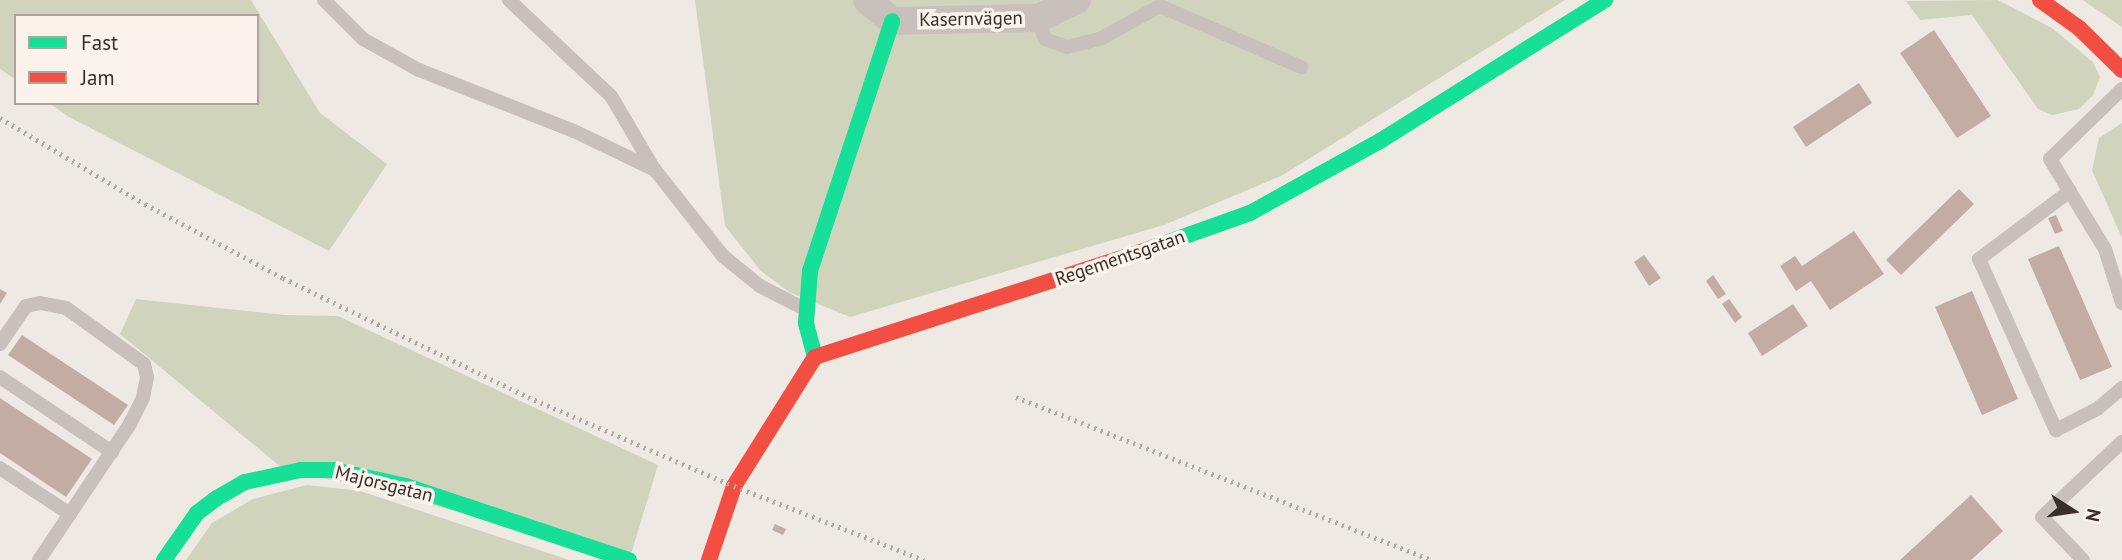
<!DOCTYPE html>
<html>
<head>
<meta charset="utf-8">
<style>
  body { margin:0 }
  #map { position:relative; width:2122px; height:560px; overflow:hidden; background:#eee9e3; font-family:"PT Sans",sans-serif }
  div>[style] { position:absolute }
  .green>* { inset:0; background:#d0d4bc }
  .building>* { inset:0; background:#c3aca4 }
  .lane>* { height:14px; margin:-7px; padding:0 7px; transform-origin:7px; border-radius:7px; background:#c8c1bb }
  .street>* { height:28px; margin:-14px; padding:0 14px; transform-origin:14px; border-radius:14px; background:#c8c1bb }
  .fast>* { height:16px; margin:-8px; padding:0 8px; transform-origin:8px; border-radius:8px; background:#16e098 }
  .jam>* { height:16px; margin:-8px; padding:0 8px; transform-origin:8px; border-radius:8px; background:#f24e42 }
  .rail>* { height:5px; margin-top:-2.5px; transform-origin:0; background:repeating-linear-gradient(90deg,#afaaa6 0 2px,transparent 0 7px) }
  span { translate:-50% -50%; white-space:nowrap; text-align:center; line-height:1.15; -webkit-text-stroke:7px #fbf3eb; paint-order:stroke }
  .street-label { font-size:19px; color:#392e29 }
  .legend { position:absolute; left:14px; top:14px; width:245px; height:91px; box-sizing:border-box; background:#fbf3eb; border:2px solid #ada49d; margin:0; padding:9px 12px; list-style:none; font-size:21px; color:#392e29 }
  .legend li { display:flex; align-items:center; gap:14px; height:35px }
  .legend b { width:35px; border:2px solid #ada49d }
  .north { position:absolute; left:2038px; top:476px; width:70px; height:70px; -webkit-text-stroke:5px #fbf3eb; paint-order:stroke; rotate:102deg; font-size:19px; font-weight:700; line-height:28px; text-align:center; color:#392e29 }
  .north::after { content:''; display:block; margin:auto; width:24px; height:32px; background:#392e29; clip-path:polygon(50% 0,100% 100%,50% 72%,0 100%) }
</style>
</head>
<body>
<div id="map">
  <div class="green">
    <div style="clip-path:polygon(0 0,251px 0,320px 113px,387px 164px,329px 251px,69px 117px,49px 103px,257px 103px,257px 16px,16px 16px,16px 80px,0 69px)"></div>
    <div style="clip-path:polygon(695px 0,1565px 0,1281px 176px,1164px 225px,850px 317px,789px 292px,761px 271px,725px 226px)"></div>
    <div style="clip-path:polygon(1998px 0,2052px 28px,2093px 62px,2100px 77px,2093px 95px,2079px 109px,2052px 115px,2038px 109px,1972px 15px,1920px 20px,1906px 1px)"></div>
    <div style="clip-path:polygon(2083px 0,2122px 0,2122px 27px,2097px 10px)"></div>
    <div style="clip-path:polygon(2122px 123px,2122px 238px,2092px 170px,2099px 138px)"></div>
    <div style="clip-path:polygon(136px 299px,285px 315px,338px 316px,658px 465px,631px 554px,282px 468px,120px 334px)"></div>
    <div style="clip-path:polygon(307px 485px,360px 491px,569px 560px,186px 560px,212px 523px,253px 499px)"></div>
  </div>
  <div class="building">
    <div style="clip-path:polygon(1934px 30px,1991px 116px,1957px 138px,1900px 53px)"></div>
    <div style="clip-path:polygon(1859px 83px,1872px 103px,1806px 147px,1793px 127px)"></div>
    <div style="clip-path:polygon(1959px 189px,1974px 204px,1901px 275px,1886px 260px)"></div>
    <div style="clip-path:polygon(2056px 215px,2063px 231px,2055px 234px,2048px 218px)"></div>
    <div style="clip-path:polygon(1854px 231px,1884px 274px,1830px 310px,1811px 281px,1796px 291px,1780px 266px,1795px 256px,1802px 266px)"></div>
    <div style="clip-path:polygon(2059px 246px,2112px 367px,2080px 380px,2028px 259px)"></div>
    <div style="clip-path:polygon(1644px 255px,1661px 278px,1649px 286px,1634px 262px)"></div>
    <div style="clip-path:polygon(1713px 275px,1726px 294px,1718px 299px,1706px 281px)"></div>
    <div style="clip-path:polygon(0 289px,7px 293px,0 304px)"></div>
    <div style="clip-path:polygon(1972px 291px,2018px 399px,1982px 415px,1935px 307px)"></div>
    <div style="clip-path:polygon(1729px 299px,1742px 317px,1735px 323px,1722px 304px)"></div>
    <div style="clip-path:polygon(1793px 304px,1808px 326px,1762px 356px,1748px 333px)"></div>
    <div style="clip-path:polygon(22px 335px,128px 405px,114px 425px,8px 355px)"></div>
    <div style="clip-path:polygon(0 398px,92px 459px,66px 497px,0 453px)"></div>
    <div style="clip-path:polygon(1971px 495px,2003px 531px,1971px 560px,1900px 560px)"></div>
    <div style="clip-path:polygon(775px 524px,786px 529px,783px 535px,772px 530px)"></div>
  </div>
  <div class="lane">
    <div style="left:324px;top:0;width:55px;rotate:45deg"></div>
    <div style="left:363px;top:39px;width:64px;rotate:29deg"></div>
    <div style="left:419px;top:70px;width:167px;rotate:21.5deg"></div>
    <div style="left:574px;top:131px;width:90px;rotate:25.7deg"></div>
    <div style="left:655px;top:170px;width:110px;rotate:51.7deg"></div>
    <div style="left:723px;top:256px;width:48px;rotate:39deg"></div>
    <div style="left:760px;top:286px;width:48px;rotate:27.1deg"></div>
    <div style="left:509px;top:0;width:140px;rotate:43.3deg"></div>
    <div style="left:611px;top:96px;width:85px;rotate:59.5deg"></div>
    <div style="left:1038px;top:18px;width:22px;rotate:72deg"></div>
    <div style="left:1045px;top:39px;width:23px;rotate:20deg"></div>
    <div style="left:1067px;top:47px;width:34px;rotate:-14deg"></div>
    <div style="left:1100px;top:39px;width:68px;rotate:-28.8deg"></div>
    <div style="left:1160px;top:6px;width:154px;rotate:23.4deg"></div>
    <div style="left:2122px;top:89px;width:100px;rotate:135.8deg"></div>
    <div style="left:2050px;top:159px;width:105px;rotate:58.6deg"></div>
    <div style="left:2105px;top:249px;width:57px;rotate:72.5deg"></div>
    <div style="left:2070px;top:191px;width:114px;rotate:143.2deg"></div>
    <div style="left:1979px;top:259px;width:188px;rotate:65.8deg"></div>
    <div style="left:2056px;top:430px;width:46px;rotate:-27.1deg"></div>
    <div style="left:2097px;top:409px;width:33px;rotate:-40deg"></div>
    <div style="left:0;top:344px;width:46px;rotate:-55.6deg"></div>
    <div style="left:26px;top:306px;width:14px;rotate:-12deg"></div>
    <div style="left:40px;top:303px;width:26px;rotate:11deg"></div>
    <div style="left:66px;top:308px;width:96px;rotate:35.7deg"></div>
    <div style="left:144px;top:364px;width:13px;rotate:77deg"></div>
    <div style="left:147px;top:377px;width:21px;rotate:101deg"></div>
    <div style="left:143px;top:398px;width:29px;rotate:117deg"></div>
    <div style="left:130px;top:424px;width:164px;rotate:123.8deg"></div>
    <div style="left:0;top:377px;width:135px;rotate:33.8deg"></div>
    <div style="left:0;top:468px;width:84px;rotate:33.3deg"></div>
    <div style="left:2083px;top:560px;width:59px;rotate:-133.6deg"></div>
    <div style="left:2042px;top:517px;width:110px;rotate:-43.2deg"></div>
  </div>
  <div class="street">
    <div style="left:867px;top:0;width:33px;rotate:40deg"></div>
    <div style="left:892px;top:21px;width:146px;rotate:-1.2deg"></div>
    <div style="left:1038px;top:18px;width:43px;rotate:-24.8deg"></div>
  </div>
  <div class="fast">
    <div style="left:1146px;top:250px;width:110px;rotate:-19.6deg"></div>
    <div style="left:1250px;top:213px;width:149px;rotate:-29deg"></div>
    <div style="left:1380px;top:141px;width:266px;rotate:-32.1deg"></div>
    <div style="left:815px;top:357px;width:35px;rotate:-105deg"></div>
    <div style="left:806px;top:323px;width:52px;rotate:-85.6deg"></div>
    <div style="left:810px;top:271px;width:263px;rotate:-71.8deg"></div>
    <div style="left:164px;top:560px;width:57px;rotate:-54.9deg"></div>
    <div style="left:197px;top:513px;width:25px;rotate:-37deg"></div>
    <div style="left:217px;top:498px;width:32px;rotate:-30deg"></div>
    <div style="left:245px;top:482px;width:57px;rotate:-12.1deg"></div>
    <div style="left:301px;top:470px;width:33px"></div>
    <div style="left:334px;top:470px;width:74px;rotate:12.5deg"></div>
    <div style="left:406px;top:486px;width:235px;rotate:18.4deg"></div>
  </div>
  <div class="jam">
    <div style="left:2040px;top:0;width:48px;rotate:35.7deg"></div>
    <div style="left:2079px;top:28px;width:60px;rotate:44.3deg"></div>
    <div style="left:709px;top:560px;width:78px;rotate:-71.3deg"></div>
    <div style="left:734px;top:486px;width:152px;rotate:-57.9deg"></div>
    <div style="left:815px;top:357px;width:348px;rotate:-17.9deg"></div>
  </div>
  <div class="rail">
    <div style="left:0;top:118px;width:169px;rotate:30.7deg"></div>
    <div style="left:145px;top:204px;width:157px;rotate:28.2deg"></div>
    <div style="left:283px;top:278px;width:272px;rotate:25.9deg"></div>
    <div style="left:528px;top:397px;width:224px;rotate:23.4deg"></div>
    <div style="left:734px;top:486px;width:204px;rotate:21.3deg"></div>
    <div style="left:1016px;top:397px;width:446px;rotate:21.4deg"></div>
  </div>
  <div class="street-label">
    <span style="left:971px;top:19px;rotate:-1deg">Kasernvägen</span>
    <span style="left:1120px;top:258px;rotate:-19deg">Regementsgatan</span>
    <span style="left:384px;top:484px;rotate:14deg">Majorsgatan</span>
  </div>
  <ul class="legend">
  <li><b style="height:9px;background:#16e098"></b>Fast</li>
  <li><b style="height:9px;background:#f24e42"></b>Jam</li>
  </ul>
  <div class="north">N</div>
</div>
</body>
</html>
